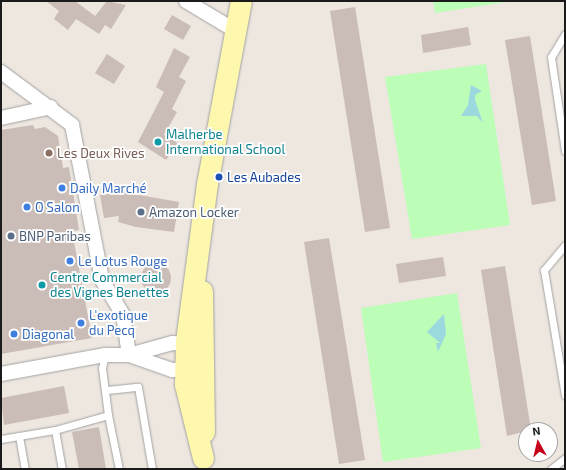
<!DOCTYPE html>
<html>
<head>
<meta charset="utf-8">
<style>
  body { margin:0 }
  #map { position:relative; width:566px; height:470px; overflow:hidden; background:#eee7e0; font-family:"Exo 2",sans-serif }
  div>[style] { position:absolute }
  .park>* { inset:0; background:#bcfdb8 }
  .water>* { inset:0; background:#9cd9df }
  .building>* { inset:0; background:#cabcb6 }
  .round { border-radius:50% }
  .roads { filter:drop-shadow(0 0 1px #a2a2a2) drop-shadow(0 0 1px #a2a2a2) }
  .lane>* { height:7px; margin:-3.5px; padding:0 3.5px; transform-origin:3.5px; border-radius:3.5px; background:#fff }
  .street>* { height:14px; margin:-7px; padding:0 7px; transform-origin:7px; border-radius:7px; background:#fff }
  .secondary>* { height:21px; margin:-10.5px; padding:0 10.5px; transform-origin:10.5px; border-radius:10.5px; background:#fef7ae }
  .dots>* { width:11px; height:11px; translate:-50% -50%; box-sizing:border-box; border:2px solid #fff; border-radius:50% }
  span { translate:-50% -50%; white-space:nowrap; text-align:center; line-height:1.15; -webkit-text-stroke:3.5px #fff; paint-order:stroke }
  .culture-label { font-size:13px; color:#0d838f }
  .left { translate:0 -50%; text-align:left }
  .education-label { font-size:13px; color:#785e54 }
  .transit-label { font-size:13px; color:#164399 }
  .shop-label { font-size:13px; color:#366cbe }
  .service-label { font-size:13px; color:#4e5e75 }
  .frame { position:absolute; inset:0; border:2px solid #1b1b1b; pointer-events:none }
  .north { position:absolute; left:518px; top:422px; width:40px; height:40px; box-sizing:border-box; background:#fff; border:1px solid #a4a4a4; border-radius:50%; rotate:352deg; font-size:11px; font-weight:700; line-height:16px; text-align:center; color:#1b1b1b }
  .north::after { content:''; display:block; margin:auto; width:14px; height:18px; background:#c6001b; clip-path:polygon(50% 0,100% 100%,50% 72%,0 100%) }
</style>
</head>
<body>
<div id="map">
  <div class="park">
    <div style="clip-path:polygon(433px 1px,513px 1px,435px 13px)"></div>
    <div style="clip-path:polygon(486px 64px,510px 225px,412px 239px,385px 77px)"></div>
    <div style="clip-path:polygon(457px 293px,481px 448px,383px 462px,361px 308px)"></div>
  </div>
  <div class="water">
    <div style="clip-path:polygon(471px 85px,482px 91px,475px 95px,475px 100px,483px 123px,477px 116px,461px 116px,468px 105px)"></div>
    <div style="clip-path:polygon(444px 314px,446px 334px,438px 352px,436px 343px,440px 343px,427px 332px)"></div>
  </div>
  <div class="building">
    <div style="clip-path:polygon(46px 1px,75px 1px,95px 16px,107px 1px,126px 5px,111px 29px,105px 25px,99px 34px,76px 19px,68px 30px,54px 19px,59px 11px)"></div>
    <div style="clip-path:polygon(355px 7px,390px 228px,365px 232px,330px 11px)"></div>
    <div style="clip-path:polygon(172px 15px,191px 26px,183px 40px,164px 29px)"></div>
    <div style="clip-path:polygon(468px 27px,471px 45px,423px 53px,421px 35px)"></div>
    <div style="clip-path:polygon(530px 36px,556px 201px,532px 205px,505px 40px)"></div>
    <div style="clip-path:polygon(174px 48px,190px 57px,179px 77px,186px 81px,172px 109px,177px 112px,164px 135px,178px 143px,166px 160px,138px 142px,164px 92px,156px 87px)"></div>
    <div style="clip-path:polygon(107px 54px,125px 66px,114px 84px,95px 73px)"></div>
    <div style="clip-path:polygon(33px 125px,35px 129px,45px 127px,58px 136px,63px 168px,69px 167px,79px 230px,72px 231px,92px 338px,1px 354px,1px 130px)"></div>
    <div style="clip-path:polygon(122px 192px,179px 202px,174px 232px,136px 227px,118px 222px,119px 216px,104px 218px,100px 195px)"></div>
    <div style="clip-path:polygon(329px 238px,365px 460px,339px 464px,304px 242px)"></div>
    <div style="clip-path:polygon(443px 257px,446px 276px,399px 283px,396px 264px)"></div>
    <div class="round" style="left:141px;top:263px;width:30px;height:30px"></div>
    <div style="clip-path:polygon(505px 266px,531px 430px,507px 436px,481px 270px)"></div>
    <div style="clip-path:polygon(64px 386px,69px 413px,4px 425px,1px 398px)"></div>
    <div style="clip-path:polygon(99px 427px,106px 469px,79px 469px,72px 432px)"></div>
  </div>
  <div class="roads">
    <div class="lane">
      <div style="left:565px;top:34px;width:27px;rotate:121deg"></div>
      <div style="left:551px;top:57px;width:95px;rotate:81.5deg"></div>
      <div style="left:565px;top:245px;width:33px;rotate:130deg"></div>
      <div style="left:544px;top:270px;width:127px;rotate:80.5deg"></div>
      <div style="left:105px;top:355px;width:13px;rotate:103deg"></div>
      <div style="left:102px;top:368px;width:47px;rotate:82.7deg"></div>
      <div style="left:108px;top:415px;width:55px;rotate:78.5deg"></div>
      <div style="left:107px;top:390px;width:31px;rotate:-6deg"></div>
      <div style="left:138px;top:387px;width:83px;rotate:80.3deg"></div>
      <div style="left:55px;top:430px;width:55px;rotate:-15.8deg"></div>
      <div style="left:19px;top:436px;width:34px;rotate:80deg"></div>
      <div style="left:1px;top:439px;width:55px;rotate:-9.5deg"></div>
      <div style="left:55px;top:430px;width:40px;rotate:80deg"></div>
      <div style="left:551px;top:469px;width:18px;rotate:-38deg"></div>
    </div>
    <div class="street">
      <div style="left:186px;top:1px;width:58px;rotate:31deg"></div>
      <div style="left:1px;top:72px;width:89px;rotate:36.7deg"></div>
      <div style="left:72px;top:125px;width:158px;rotate:79deg"></div>
      <div style="left:102px;top:280px;width:41px;rotate:59deg"></div>
      <div style="left:123px;top:315px;width:40px;rotate:81.5deg"></div>
      <div style="left:1px;top:118px;width:51px;rotate:-12.4deg"></div>
      <div style="left:129px;top:355px;width:46px;rotate:19.2deg"></div>
      <div style="left:172px;top:370px;width:21px;rotate:-3deg"></div>
      <div style="left:1px;top:374px;width:106px;rotate:-10.4deg"></div>
      <div style="left:105px;top:355px;width:24px"></div>
      <div style="left:129px;top:355px;width:45px;rotate:-15.6deg"></div>
      <div style="left:172px;top:343px;width:21px;rotate:3deg"></div>
    </div>
    <div class="secondary">
      <div style="left:202px;top:291px;width:141px;rotate:89.2deg"></div>
      <div style="left:203px;top:458px;width:76px;rotate:-103.7deg"></div>
      <div style="left:185px;top:384px;width:43px;rotate:-88.7deg"></div>
      <div style="left:186px;top:341px;width:158px;rotate:-82.4deg"></div>
      <div style="left:207px;top:184px;width:186px;rotate:-79.5deg"></div>
    </div>
  </div>
  <div class="dots">
    <div style="left:158px;top:142px;background:#0f9aa8"></div>
    <div style="left:49px;top:153px;background:#8d6e63"></div>
    <div style="left:219px;top:177px;background:#1a4fb4"></div>
    <div style="left:62px;top:188px;background:#3f7fe0"></div>
    <div style="left:27px;top:207px;background:#3f7fe0"></div>
    <div style="left:141px;top:212px;background:#5c6f8a"></div>
    <div style="left:11px;top:236px;background:#5c6f8a"></div>
    <div style="left:70px;top:261px;background:#3f7fe0"></div>
    <div style="left:42px;top:285px;background:#0f9aa8"></div>
    <div style="left:81px;top:323px;background:#3f7fe0"></div>
    <div style="left:14px;top:334px;background:#3f7fe0"></div>
  </div>
  <div class="culture-label">
    <span class="left" style="left:166px;top:142px">Malherbe<br>International School</span>
    <span class="left" style="left:50px;top:285px">Centre Commercial<br>des Vignes Benettes</span>
  </div>
  <div class="education-label">
    <span class="left" style="left:57px;top:153px">Les Deux Rives</span>
  </div>
  <div class="transit-label">
    <span class="left" style="left:227px;top:177px">Les Aubades</span>
  </div>
  <div class="shop-label">
    <span class="left" style="left:70px;top:188px">Daily Marché</span>
    <span class="left" style="left:35px;top:207px">O Salon</span>
    <span class="left" style="left:78px;top:261px">Le Lotus Rouge</span>
    <span class="left" style="left:89px;top:323px">L'exotique<br>du Pecq</span>
    <span class="left" style="left:22px;top:334px">Diagonal</span>
  </div>
  <div class="service-label">
    <span class="left" style="left:149px;top:212px">Amazon Locker</span>
    <span class="left" style="left:19px;top:236px">BNP Paribas</span>
  </div>
  <div class="frame"></div>
  <div class="north">N</div>
</div>
</body>
</html>
